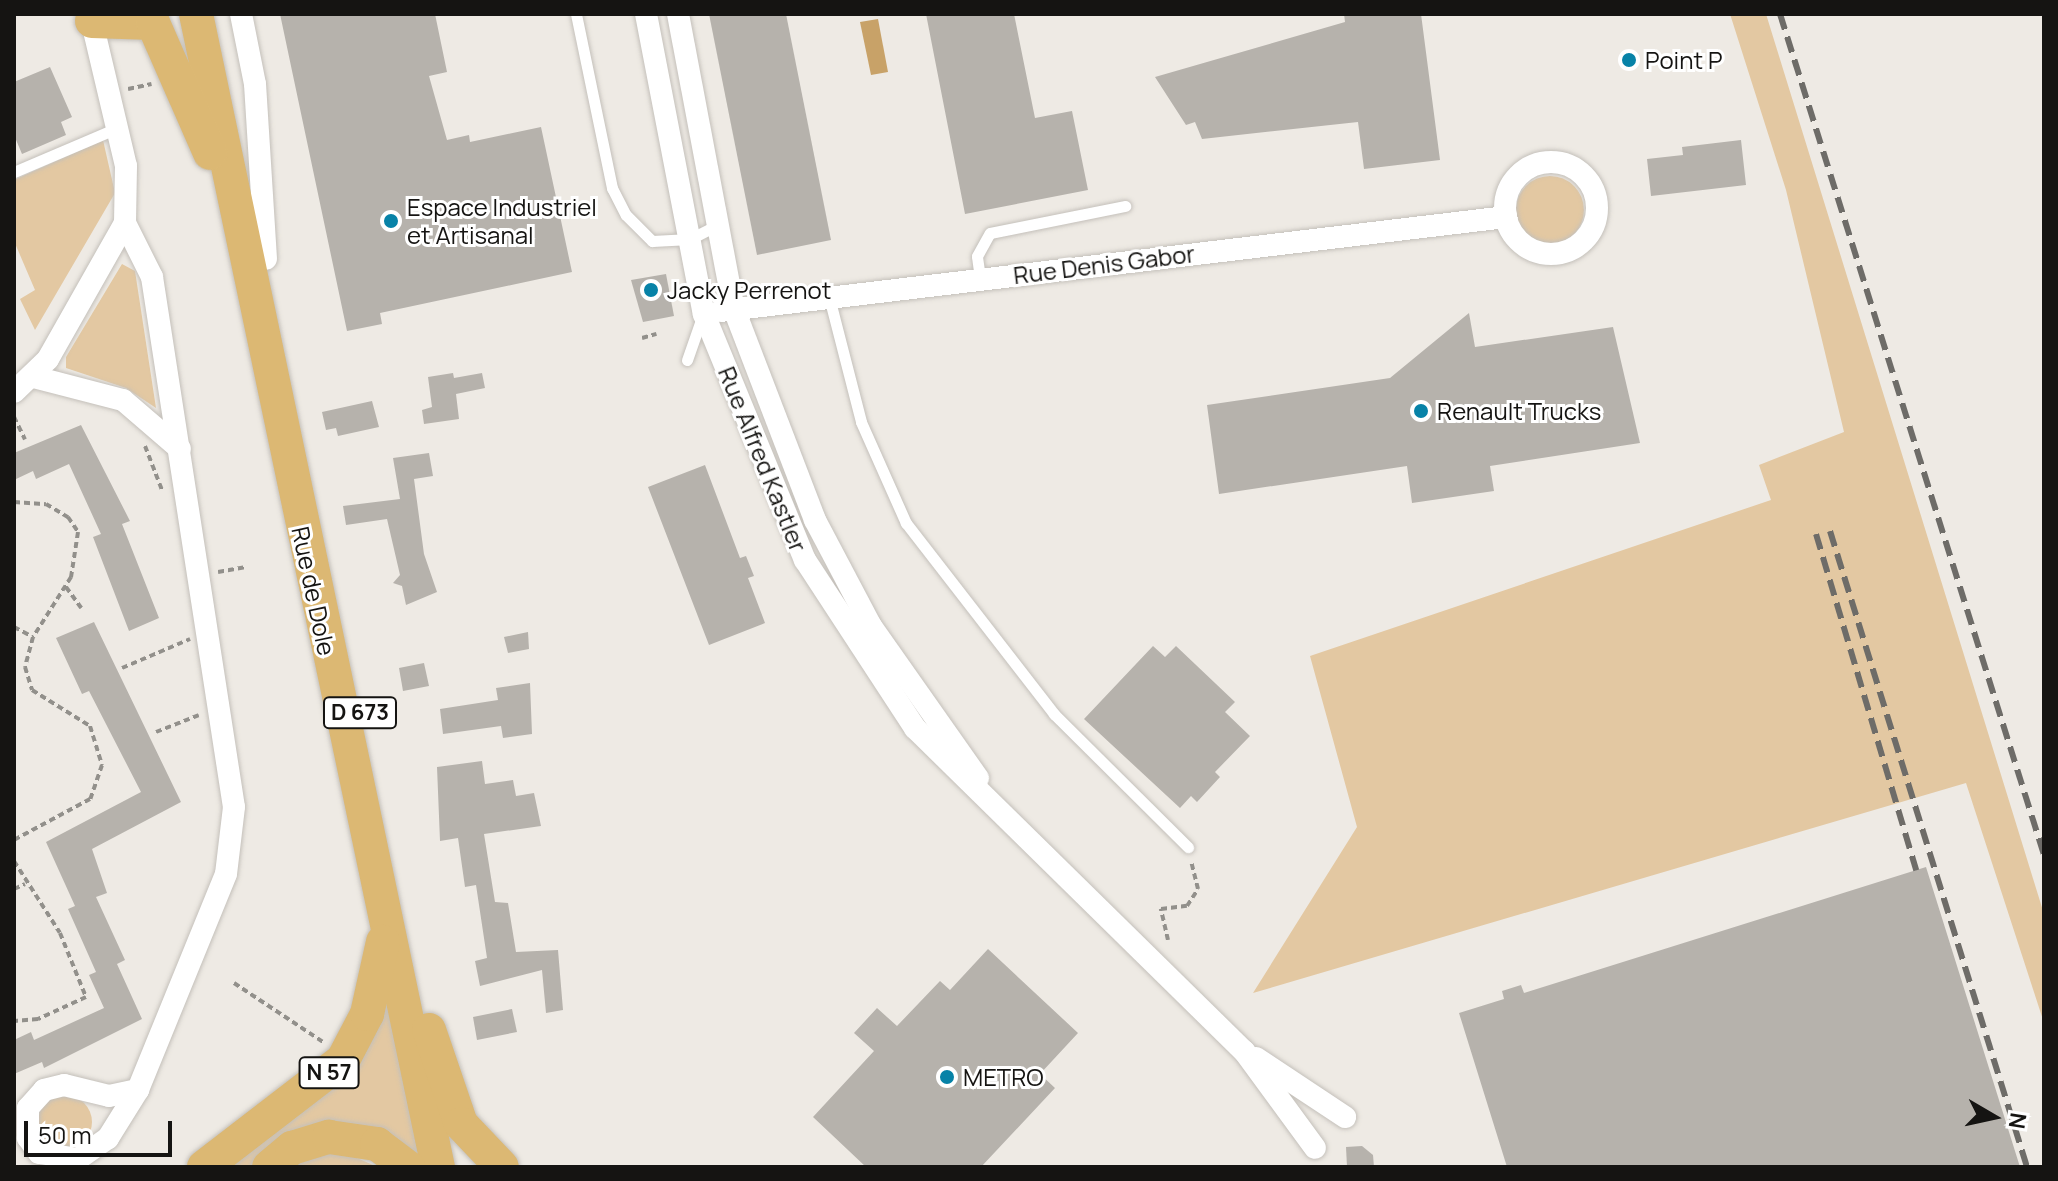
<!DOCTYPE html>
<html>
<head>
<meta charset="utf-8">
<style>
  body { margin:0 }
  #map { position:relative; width:2058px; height:1181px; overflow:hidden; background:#eeeae4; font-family:Manrope,sans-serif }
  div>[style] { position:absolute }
  .green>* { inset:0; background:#e3c8a2 }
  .round { border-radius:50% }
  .water>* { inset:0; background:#c8a268 }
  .building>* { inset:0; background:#b6b2ac }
  .path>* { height:4px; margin-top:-2px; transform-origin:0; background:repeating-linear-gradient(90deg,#92908b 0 6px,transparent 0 10px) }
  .roads { filter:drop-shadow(0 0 2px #c4c0ba) drop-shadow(0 0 2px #c4c0ba) }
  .service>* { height:11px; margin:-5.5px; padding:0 5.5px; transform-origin:5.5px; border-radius:5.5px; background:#fff }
  .minor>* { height:22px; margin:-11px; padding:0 11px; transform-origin:11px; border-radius:11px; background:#fff }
  .minor>.ring { margin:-11px; padding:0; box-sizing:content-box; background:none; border:22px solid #fff; border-radius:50% }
  .primary>* { height:34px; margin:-17px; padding:0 17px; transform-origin:17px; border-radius:17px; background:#dcb873 }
  .rail>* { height:6px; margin-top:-3px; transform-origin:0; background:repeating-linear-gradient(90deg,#6e6c68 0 16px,transparent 0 24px) }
  .dots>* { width:22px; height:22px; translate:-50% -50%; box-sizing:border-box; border:4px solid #fff; border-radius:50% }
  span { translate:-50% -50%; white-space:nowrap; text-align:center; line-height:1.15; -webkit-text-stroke:6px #fff; paint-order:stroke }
  .shield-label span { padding:2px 6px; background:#fff; border:2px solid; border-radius:6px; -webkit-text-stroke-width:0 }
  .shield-label { font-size:22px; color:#151412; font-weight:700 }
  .poi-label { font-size:24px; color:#151412 }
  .left { translate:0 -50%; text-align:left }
  .street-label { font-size:24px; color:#151412 }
  .frame { position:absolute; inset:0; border:16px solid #151412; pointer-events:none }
  .north { position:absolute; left:1954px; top:1077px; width:80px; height:80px; -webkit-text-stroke:6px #fff; paint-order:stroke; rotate:99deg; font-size:22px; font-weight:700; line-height:32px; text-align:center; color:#151412 }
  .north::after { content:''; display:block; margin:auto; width:28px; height:36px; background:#151412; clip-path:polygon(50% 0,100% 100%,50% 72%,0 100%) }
  .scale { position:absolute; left:24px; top:1121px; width:148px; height:36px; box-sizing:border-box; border:4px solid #151412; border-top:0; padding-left:10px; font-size:24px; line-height:28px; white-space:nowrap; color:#151412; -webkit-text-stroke:6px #fff; paint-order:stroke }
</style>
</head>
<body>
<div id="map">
  <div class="green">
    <div style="clip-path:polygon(1730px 14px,1766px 14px,2044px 914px,2044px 1023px,1966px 783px,1253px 993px,1357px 827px,1310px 656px,1771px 500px,1759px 465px,1844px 432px,1786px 190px)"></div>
    <div style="clip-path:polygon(103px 140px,115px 193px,35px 330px,20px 299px,35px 290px,14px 241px,14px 180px)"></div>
    <div class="round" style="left:1516px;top:176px;width:68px;height:68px"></div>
    <div style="clip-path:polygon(122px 264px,135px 271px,156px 408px,126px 388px,66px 368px,66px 357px)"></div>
    <div style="clip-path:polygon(386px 1002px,421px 1150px,412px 1156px,373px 1133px,254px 1167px,223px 1167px)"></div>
    <div class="round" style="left:38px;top:1095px;width:54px;height:54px"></div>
    <div style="clip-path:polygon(345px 1153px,378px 1167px,287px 1167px,317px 1154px)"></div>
  </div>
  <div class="water">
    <div style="clip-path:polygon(878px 19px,888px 72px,871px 75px,860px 22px)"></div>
  </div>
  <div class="building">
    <div style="clip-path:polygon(280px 14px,435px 14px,447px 72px,429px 76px,447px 140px,469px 135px,470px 142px,541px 127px,572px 272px,380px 313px,382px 324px,347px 331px)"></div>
    <div style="clip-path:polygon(709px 14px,786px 14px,831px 240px,757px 255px)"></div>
    <div style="clip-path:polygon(926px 14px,1014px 14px,1035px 118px,1072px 111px,1088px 190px,965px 214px)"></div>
    <div style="clip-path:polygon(1344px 14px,1421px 14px,1440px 160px,1364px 169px,1358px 122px,1202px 139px,1195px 122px,1186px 125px,1155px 77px,1345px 22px)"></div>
    <div style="clip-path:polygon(50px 67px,72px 117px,61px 122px,66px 135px,22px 154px,14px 135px,14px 82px)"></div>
    <div style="clip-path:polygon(1741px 140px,1746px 185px,1651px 196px,1647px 159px,1683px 155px,1682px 147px)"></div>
    <div style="clip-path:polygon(666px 274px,674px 316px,643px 322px,631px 280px)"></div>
    <div style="clip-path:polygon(1469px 313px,1475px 347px,1613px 327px,1640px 443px,1490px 466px,1494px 491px,1412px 503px,1407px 466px,1219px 494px,1207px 405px,1390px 378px)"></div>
    <div style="clip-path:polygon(453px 373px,454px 378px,482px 373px,485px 388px,456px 394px,459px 419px,424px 424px,422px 410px,432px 407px,428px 377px)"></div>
    <div style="clip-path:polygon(372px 401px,379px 427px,338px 436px,336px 428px,326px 430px,322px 412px)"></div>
    <div style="clip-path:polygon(81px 425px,130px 521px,122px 524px,159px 618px,129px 631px,93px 537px,101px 534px,69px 464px,36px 479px,33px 471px,14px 480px,14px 453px)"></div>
    <div style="clip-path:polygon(429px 453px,433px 476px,414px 479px,424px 554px,437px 592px,406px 605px,402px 586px,393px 583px,400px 575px,387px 519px,346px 525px,343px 506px,400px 499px,393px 458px)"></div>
    <div style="clip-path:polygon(705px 465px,740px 558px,746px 556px,754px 576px,748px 578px,765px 623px,709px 645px,648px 487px)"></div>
    <div style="clip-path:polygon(94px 622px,181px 802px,92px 849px,107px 893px,96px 897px,125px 960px,117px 964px,142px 1019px,44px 1068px,42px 1062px,14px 1074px,14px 1040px,31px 1032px,34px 1040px,104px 1008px,89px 975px,96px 972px,68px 909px,75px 906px,46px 842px,141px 792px,89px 691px,82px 694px,56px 638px)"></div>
    <div style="clip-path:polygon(528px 632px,529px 649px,508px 653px,504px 637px)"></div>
    <div style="clip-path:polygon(1153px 646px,1165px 657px,1176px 646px,1235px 702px,1225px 712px,1250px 736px,1215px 772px,1220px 777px,1197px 802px,1191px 796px,1180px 808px,1084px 719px)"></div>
    <div style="clip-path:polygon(424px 663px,429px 686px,403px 691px,399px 668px)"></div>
    <div style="clip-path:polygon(530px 683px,532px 734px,503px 738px,501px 726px,443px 734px,440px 709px,498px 700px,496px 688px)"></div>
    <div style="clip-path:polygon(482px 761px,485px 784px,513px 780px,516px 796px,534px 793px,541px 826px,484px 834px,495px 902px,508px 903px,516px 952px,558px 950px,563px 1010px,546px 1013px,542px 970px,480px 986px,475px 961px,487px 958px,476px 885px,465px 887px,458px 838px,440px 841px,437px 767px)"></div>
    <div style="clip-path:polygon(1926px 867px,2020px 1167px,1507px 1167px,1459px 1013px,1504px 999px,1502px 991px,1521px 985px,1524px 993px)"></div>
    <div style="clip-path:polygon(988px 949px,1078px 1033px,1040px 1074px,1055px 1088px,981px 1167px,866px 1167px,813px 1117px,874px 1051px,854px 1033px,877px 1008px,897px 1026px,940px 981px,950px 990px)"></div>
    <div style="clip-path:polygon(512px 1009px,517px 1032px,477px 1040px,473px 1017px)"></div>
    <div style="clip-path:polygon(1362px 1146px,1373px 1155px,1374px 1167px,1347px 1167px,1346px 1147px)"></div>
  </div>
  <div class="path">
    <div style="left:128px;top:89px;width:24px;rotate:-12deg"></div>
    <div style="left:642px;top:338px;width:15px;rotate:-16deg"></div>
    <div style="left:14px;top:417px;width:25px;rotate:64deg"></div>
    <div style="left:145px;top:446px;width:47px;rotate:68.9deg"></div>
    <div style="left:14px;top:502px;width:32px;rotate:4deg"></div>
    <div style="left:46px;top:504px;width:26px;rotate:31deg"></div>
    <div style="left:68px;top:517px;width:18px;rotate:56deg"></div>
    <div style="left:78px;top:532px;width:46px;rotate:98.8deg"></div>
    <div style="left:71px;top:577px;width:71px;rotate:122.3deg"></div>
    <div style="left:33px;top:637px;width:31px;rotate:105deg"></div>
    <div style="left:25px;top:667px;width:24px;rotate:73deg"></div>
    <div style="left:32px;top:690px;width:68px;rotate:31.8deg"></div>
    <div style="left:90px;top:726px;width:41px;rotate:72.9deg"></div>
    <div style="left:102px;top:765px;width:36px;rotate:109deg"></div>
    <div style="left:90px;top:799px;width:86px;rotate:151.7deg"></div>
    <div style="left:218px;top:572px;width:27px;rotate:-10deg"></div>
    <div style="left:66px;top:587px;width:26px;rotate:54deg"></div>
    <div style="left:14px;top:627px;width:21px;rotate:28deg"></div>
    <div style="left:122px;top:668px;width:74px;rotate:-23.1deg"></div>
    <div style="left:156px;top:732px;width:46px;rotate:-21.6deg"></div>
    <div style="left:14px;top:861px;width:85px;rotate:57.4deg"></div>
    <div style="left:60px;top:933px;width:69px;rotate:67.9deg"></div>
    <div style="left:86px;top:997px;width:53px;rotate:155.4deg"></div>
    <div style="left:38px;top:1019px;width:24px;rotate:175deg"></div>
    <div style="left:14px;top:889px;width:12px;rotate:-24deg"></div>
    <div style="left:1168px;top:940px;width:32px;rotate:-103deg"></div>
    <div style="left:1161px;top:909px;width:26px;rotate:-7deg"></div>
    <div style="left:1187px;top:906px;width:20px;rotate:-57deg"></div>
    <div style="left:1198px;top:889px;width:29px;rotate:-104deg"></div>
    <div style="left:234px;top:983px;width:107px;rotate:33.5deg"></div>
  </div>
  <div class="roads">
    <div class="service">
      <div style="left:576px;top:14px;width:178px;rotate:78.3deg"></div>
      <div style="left:612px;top:188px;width:30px;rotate:63deg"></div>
      <div style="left:626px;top:215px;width:37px;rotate:45deg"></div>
      <div style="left:652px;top:241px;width:38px;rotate:-3deg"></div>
      <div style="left:690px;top:239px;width:31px;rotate:-27deg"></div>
      <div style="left:14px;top:172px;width:112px;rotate:-23.1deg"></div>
      <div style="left:980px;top:278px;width:22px;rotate:-98deg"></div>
      <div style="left:977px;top:256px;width:26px;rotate:-61deg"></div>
      <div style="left:990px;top:233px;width:138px;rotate:-11.3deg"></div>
      <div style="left:829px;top:297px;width:129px;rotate:75.6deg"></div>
      <div style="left:861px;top:422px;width:111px;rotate:66deg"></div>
      <div style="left:906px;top:523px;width:242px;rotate:52.2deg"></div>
      <div style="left:1054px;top:714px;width:189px;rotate:44.8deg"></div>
      <div style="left:687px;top:360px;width:49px;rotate:-70.8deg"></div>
    </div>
    <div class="minor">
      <div style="left:241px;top:14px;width:71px;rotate:78.7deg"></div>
      <div style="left:255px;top:84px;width:175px;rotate:86.4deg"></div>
      <div style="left:646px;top:14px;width:306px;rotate:79.1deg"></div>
      <div style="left:704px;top:314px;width:266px;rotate:67.7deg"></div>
      <div style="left:805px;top:560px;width:201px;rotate:56.8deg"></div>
      <div style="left:915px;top:728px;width:461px;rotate:44.5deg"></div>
      <div style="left:1244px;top:1051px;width:120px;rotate:53.8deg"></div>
      <div style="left:678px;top:14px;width:300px;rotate:79.3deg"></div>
      <div style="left:734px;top:309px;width:226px;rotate:69deg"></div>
      <div style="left:815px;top:520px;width:120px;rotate:62.2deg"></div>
      <div style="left:871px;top:626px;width:186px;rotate:54.9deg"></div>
      <div class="ring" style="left:1505px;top:162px;width:70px;height:70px"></div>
      <div style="left:125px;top:223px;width:60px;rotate:63.4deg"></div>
      <div style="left:152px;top:277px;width:536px;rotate:81.21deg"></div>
      <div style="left:234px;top:807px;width:67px;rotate:96.8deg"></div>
      <div style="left:226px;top:874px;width:233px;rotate:112.2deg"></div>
      <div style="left:720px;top:311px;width:792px;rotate:-6.82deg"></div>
      <div style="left:34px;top:377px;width:92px;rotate:14.5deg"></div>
      <div style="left:123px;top:400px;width:75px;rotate:40.7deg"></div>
      <div style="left:14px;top:392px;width:47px;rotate:-44.1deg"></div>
      <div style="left:48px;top:359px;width:156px;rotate:-60.5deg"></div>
      <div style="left:125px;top:223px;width:57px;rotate:-89deg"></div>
      <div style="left:126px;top:166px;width:156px;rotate:-103.3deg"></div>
      <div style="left:1256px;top:1058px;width:107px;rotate:33.5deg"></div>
      <div style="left:64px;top:1085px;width:46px;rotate:13.7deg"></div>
      <div style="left:109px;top:1096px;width:30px;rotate:-12deg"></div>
      <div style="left:138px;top:1090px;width:57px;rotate:122deg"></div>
      <div style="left:108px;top:1138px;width:37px;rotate:145deg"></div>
      <div style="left:78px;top:1159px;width:39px;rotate:-171deg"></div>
      <div style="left:39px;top:1153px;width:19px;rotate:-126deg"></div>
      <div style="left:28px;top:1138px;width:30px;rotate:-90deg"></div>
      <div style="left:28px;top:1108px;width:24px;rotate:-48deg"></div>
      <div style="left:44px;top:1090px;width:21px;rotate:-14deg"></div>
    </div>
    <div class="primary">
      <div style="left:196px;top:14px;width:1178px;rotate:78.15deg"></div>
      <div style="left:92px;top:21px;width:61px;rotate:1.9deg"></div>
      <div style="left:153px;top:23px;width:142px;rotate:66.3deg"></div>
      <div style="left:429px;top:1030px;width:99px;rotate:71.2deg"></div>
      <div style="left:461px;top:1124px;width:59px;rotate:46.4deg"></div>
      <div style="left:204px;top:1167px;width:175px;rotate:-37.6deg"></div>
      <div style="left:343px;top:1060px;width:52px;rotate:-62.4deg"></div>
      <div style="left:367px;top:1014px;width:74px;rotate:-77.5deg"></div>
      <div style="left:269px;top:1167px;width:30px;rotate:-40deg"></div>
      <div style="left:292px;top:1148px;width:39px;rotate:-17deg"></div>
      <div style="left:329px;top:1137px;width:49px;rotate:8.3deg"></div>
      <div style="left:377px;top:1144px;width:39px;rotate:37deg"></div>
    </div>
  </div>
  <div class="rail">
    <div style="left:1780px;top:14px;width:881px;rotate:72.57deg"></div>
    <div style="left:1830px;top:531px;width:666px;rotate:72.79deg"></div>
    <div style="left:1816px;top:534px;width:351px;rotate:73.4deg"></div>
  </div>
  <div class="dots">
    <div style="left:1629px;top:60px;background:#0782a7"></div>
    <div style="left:391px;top:221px;background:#0782a7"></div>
    <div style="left:651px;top:290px;background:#0782a7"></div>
    <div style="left:1421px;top:411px;background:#0782a7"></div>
    <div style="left:947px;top:1077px;background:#0782a7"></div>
  </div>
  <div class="shield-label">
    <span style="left:360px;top:713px">D 673</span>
    <span style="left:329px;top:1073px">N 57</span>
  </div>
  <div class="poi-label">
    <span class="left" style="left:1645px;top:60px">Point P</span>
    <span class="left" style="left:407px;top:221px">Espace Industriel<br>et Artisanal</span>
    <span class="left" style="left:667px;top:290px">Jacky Perrenot</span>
    <span class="left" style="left:1437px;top:411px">Renault Trucks</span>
    <span class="left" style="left:963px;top:1077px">METRO</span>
  </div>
  <div class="street-label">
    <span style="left:1104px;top:264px;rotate:-7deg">Rue Denis Gabor</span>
    <span style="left:763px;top:459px;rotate:68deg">Rue Alfred Kastler</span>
    <span style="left:314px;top:591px;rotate:78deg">Rue de Dole</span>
  </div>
  <div class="frame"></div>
  <div class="north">N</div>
  <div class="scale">50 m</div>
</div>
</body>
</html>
